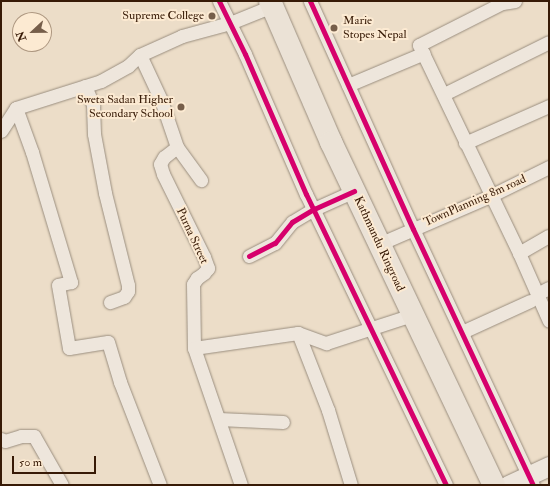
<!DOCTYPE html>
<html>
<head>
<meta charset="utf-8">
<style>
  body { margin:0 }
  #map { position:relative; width:550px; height:486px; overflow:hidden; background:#ecddc8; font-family:"IM FELL Double Pica",serif }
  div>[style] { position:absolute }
  .roads { filter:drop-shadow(0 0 1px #9a8e7f) drop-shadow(0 0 1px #9a8e7f) }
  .minor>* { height:13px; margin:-6.5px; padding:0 6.5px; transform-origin:6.5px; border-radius:6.5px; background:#eee6dc }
  .secondary>* { height:19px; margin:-9.5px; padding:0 9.5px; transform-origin:9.5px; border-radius:9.5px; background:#eee6dc }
  .trunk>* { height:22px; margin:-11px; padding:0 11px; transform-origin:11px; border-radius:11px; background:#ebe2d6 }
  .cycleway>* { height:5px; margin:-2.5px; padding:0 2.5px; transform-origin:2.5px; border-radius:2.5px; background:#d6006c }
  .dots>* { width:11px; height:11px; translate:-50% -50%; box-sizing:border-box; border:2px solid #fcead2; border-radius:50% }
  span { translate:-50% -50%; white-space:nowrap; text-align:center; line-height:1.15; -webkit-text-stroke:4px #fcead2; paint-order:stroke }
  .poi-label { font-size:12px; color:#371a06 }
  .right { translate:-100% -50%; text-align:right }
  .left { translate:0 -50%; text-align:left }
  .street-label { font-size:12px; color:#371a06 }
  .frame { position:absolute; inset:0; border:2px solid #371a06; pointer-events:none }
  .north { position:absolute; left:12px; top:12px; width:40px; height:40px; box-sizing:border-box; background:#fcead2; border:1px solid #ad9780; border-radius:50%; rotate:248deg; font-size:11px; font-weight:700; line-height:16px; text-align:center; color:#371a06 }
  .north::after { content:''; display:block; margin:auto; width:14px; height:18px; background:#765e4a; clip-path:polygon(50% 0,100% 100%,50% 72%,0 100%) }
  .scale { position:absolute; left:12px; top:456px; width:84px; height:18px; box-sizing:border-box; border:2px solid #371a06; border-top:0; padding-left:5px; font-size:12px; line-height:14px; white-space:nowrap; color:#371a06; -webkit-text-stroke:3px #fcead2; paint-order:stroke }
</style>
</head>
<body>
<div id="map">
  <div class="roads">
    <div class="minor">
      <div style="left:219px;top:1px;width:59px;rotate:63.9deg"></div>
      <div style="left:245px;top:54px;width:153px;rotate:66.5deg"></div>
      <div style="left:306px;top:194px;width:323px;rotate:64.3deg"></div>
      <div style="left:310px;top:1px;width:250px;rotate:65.7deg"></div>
      <div style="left:413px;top:229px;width:283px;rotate:64.9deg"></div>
      <div style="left:515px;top:1px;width:13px;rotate:171deg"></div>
      <div style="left:502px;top:3px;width:93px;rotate:153.2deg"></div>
      <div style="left:419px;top:45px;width:231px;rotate:64.3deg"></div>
      <div style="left:519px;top:253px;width:74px;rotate:66.2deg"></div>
      <div style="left:140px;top:55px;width:50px;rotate:65deg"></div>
      <div style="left:161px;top:100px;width:50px;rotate:71.2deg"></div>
      <div style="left:177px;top:147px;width:16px;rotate:142deg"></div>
      <div style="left:164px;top:157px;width:8px;rotate:120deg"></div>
      <div style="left:160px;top:164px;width:10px;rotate:73deg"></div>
      <div style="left:163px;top:174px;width:93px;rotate:63.7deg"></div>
      <div style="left:204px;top:257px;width:12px;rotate:70deg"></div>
      <div style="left:208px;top:268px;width:6px;rotate:129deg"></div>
      <div style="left:204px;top:273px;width:9px;rotate:144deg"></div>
      <div style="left:197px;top:278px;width:7px;rotate:124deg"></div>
      <div style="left:193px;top:284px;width:64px;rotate:89.1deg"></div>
      <div style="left:194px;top:348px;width:105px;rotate:-8.2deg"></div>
      <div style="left:348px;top:85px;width:82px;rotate:-22.8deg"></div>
      <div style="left:85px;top:86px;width:21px;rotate:67deg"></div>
      <div style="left:93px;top:105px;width:29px;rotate:88deg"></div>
      <div style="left:94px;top:134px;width:60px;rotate:79.4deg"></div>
      <div style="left:105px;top:193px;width:95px;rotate:76deg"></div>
      <div style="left:128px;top:285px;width:6px;rotate:90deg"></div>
      <div style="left:128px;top:291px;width:7px;rotate:124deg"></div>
      <div style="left:124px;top:297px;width:15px;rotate:160deg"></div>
      <div style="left:444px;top:94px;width:117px;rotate:-26.3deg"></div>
      <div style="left:16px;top:108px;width:47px;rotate:70deg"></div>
      <div style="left:32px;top:152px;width:136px;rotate:73.3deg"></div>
      <div style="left:71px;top:282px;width:13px;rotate:167deg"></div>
      <div style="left:58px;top:285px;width:64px;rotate:80.1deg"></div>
      <div style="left:69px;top:348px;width:39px;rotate:-9deg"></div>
      <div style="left:108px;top:342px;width:42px;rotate:73.3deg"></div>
      <div style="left:120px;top:382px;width:110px;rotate:68.8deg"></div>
      <div style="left:1px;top:131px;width:27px;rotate:-57deg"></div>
      <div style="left:16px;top:108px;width:89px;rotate:-17.6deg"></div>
      <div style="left:101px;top:81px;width:31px;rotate:-29deg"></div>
      <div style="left:128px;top:66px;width:16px;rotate:-43deg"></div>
      <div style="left:140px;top:55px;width:46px;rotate:-24.3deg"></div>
      <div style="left:182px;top:36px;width:50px;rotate:-15.2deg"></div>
      <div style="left:230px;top:23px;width:45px;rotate:-22deg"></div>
      <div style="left:465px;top:143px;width:92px;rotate:-23.8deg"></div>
      <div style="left:177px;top:147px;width:41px;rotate:54deg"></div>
      <div style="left:379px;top:244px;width:121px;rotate:-23.4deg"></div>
      <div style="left:490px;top:196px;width:66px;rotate:-26.2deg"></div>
      <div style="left:519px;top:253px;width:34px;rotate:-30deg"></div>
      <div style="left:249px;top:256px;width:29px;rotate:-27deg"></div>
      <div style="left:275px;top:243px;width:27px;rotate:-51deg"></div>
      <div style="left:292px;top:222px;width:26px;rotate:-31deg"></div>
      <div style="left:314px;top:209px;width:44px;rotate:-24.2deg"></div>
      <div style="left:537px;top:294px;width:13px;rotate:-27deg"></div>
      <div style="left:462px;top:332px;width:75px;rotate:-24.5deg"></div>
      <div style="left:298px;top:333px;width:83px;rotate:68.7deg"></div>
      <div style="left:328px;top:410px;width:78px;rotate:73deg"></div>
      <div style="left:298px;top:333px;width:30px;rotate:20deg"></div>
      <div style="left:326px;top:343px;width:90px;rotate:-18deg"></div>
      <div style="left:194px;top:348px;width:145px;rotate:71.1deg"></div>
      <div style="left:219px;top:419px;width:64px;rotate:2.7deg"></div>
      <div style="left:1px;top:439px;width:4px;rotate:27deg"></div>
      <div style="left:5px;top:441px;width:17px;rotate:-17deg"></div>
      <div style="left:21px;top:436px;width:13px"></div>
      <div style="left:34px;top:436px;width:56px;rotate:60.3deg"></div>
    </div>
    <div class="secondary">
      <div style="left:508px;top:485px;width:45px;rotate:-24.9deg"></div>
    </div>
    <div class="trunk">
      <div style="left:270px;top:1px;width:154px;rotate:66.6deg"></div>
      <div style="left:331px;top:142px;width:380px;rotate:64.6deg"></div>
    </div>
  </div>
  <div class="cycleway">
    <div style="left:219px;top:1px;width:59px;rotate:63.9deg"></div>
    <div style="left:245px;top:54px;width:153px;rotate:66.5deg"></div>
    <div style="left:306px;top:194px;width:323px;rotate:64.3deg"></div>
    <div style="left:310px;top:1px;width:250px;rotate:65.7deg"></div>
    <div style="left:413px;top:229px;width:283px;rotate:64.9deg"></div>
    <div style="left:249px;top:256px;width:29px;rotate:-27deg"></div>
    <div style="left:275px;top:243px;width:27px;rotate:-51deg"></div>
    <div style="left:292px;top:222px;width:26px;rotate:-31deg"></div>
    <div style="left:314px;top:209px;width:44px;rotate:-24.2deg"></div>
  </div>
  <div class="dots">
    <div style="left:212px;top:16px;background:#765e4a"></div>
    <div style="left:334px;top:28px;background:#765e4a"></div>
    <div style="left:181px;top:107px;background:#765e4a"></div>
  </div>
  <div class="poi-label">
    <span class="right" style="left:204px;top:16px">Supreme College</span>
    <span class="left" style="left:343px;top:28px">Marie<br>Stopes Nepal</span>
    <span class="right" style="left:173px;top:107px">Sweta Sadan Higher<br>Secondary School</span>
  </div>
  <div class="street-label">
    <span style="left:475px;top:201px;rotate:-24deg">TownPlanning 8m road</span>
    <span style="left:192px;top:236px;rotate:65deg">Purna Street</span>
    <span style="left:379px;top:244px;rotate:65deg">Kathmandu Ringroad</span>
  </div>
  <div class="frame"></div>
  <div class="north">N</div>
  <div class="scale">50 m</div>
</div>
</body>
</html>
